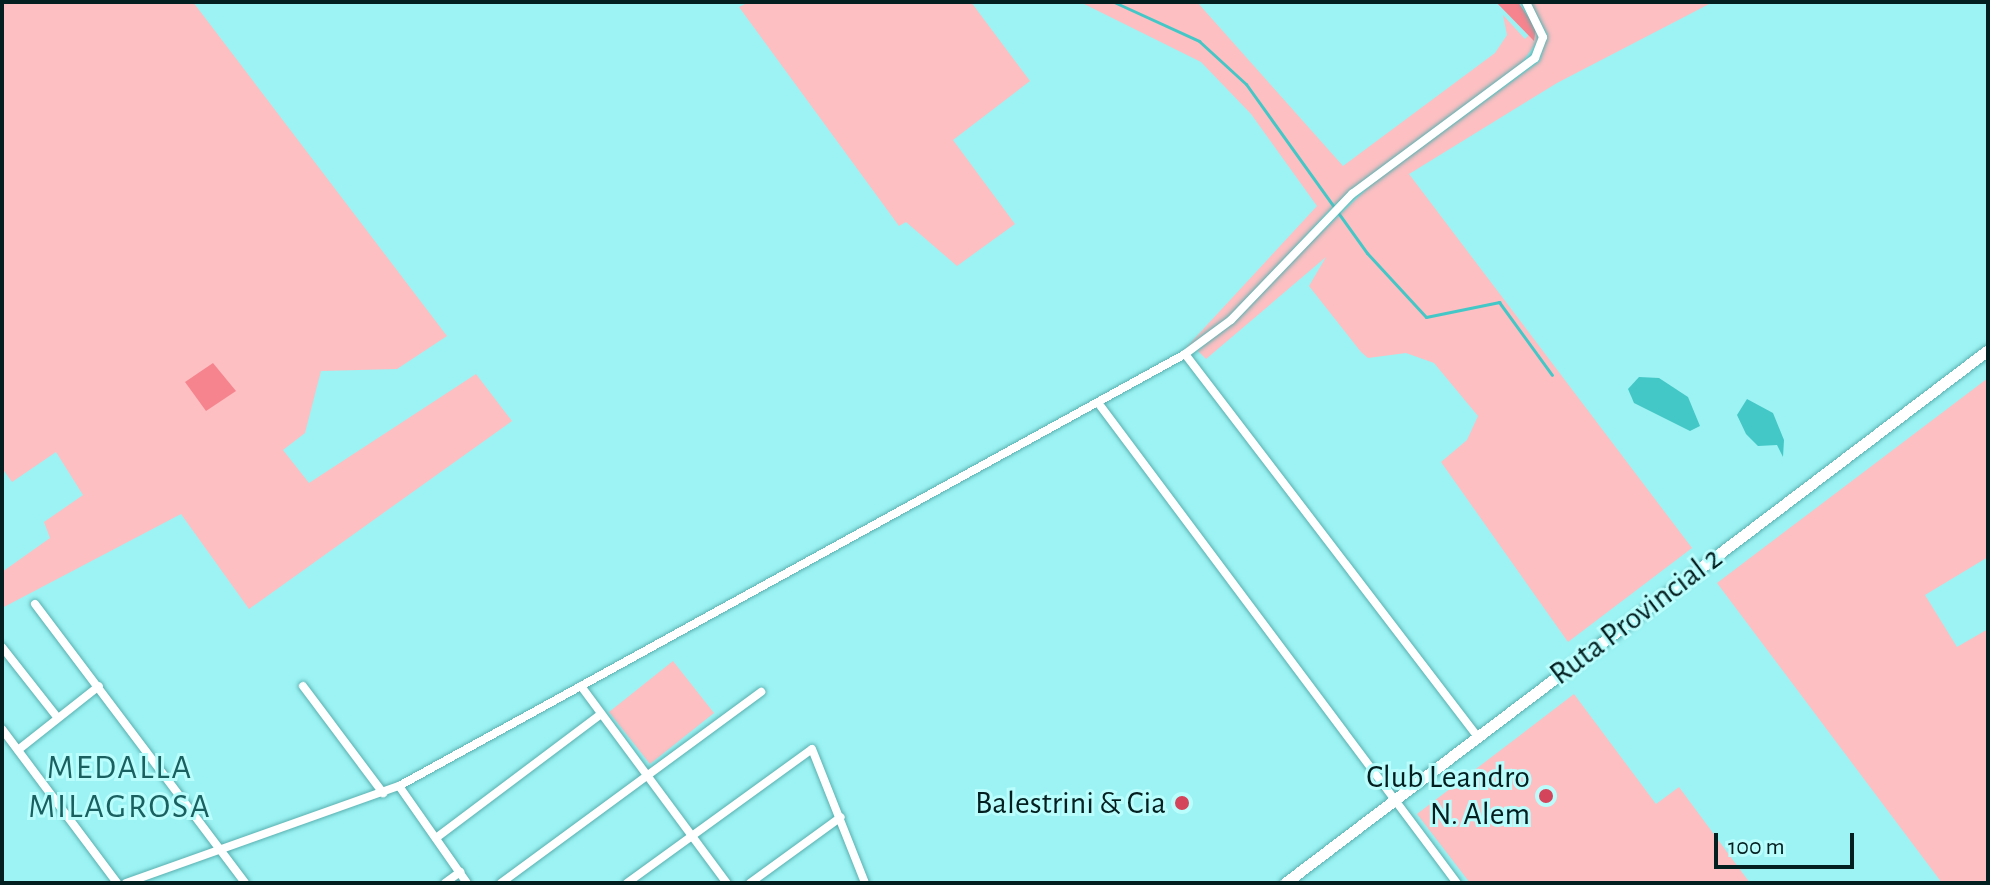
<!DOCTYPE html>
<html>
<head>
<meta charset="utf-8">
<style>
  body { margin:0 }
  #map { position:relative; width:1990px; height:885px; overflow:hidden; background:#9df3f3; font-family:"Alegreya Sans",sans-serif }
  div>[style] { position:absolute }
  .green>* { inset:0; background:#fdbfc2 }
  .forest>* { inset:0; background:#f6848e }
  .water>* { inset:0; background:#44c7c7 }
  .stream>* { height:3px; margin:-1.5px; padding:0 1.5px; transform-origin:1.5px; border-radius:1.5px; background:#44c7c7 }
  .roads { filter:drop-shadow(0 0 2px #5ab0b0) drop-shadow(0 0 2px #5ab0b0) }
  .street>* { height:8px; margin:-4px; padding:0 4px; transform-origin:4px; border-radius:4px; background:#fff }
  .secondary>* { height:11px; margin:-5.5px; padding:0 5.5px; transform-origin:5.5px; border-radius:5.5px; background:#fff }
  .dots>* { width:22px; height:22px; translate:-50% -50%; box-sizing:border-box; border:4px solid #bafdfd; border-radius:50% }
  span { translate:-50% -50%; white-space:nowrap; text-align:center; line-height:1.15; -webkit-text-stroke:6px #bafdfd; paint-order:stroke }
  .street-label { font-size:32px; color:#041f20 }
  .poi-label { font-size:32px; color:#041f20 }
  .right { translate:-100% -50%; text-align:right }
  .neighbourhood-label { font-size:34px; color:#1a6060; letter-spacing:2px }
  .frame { position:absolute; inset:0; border:4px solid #041f20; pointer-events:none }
  .scale { position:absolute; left:1714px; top:833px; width:140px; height:36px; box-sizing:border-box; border:4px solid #041f20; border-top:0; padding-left:10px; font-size:24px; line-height:28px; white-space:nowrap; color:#041f20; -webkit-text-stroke:6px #bafdfd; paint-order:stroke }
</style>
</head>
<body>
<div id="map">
  <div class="green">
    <div style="clip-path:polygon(2px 2px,193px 2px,447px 336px,397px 369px,321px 371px,305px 433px,283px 450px,309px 483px,476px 374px,512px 421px,249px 609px,181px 514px,2px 608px,2px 572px,50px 538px,44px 522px,83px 495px,56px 452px,12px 482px,2px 468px)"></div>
    <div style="clip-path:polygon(749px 2px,971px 2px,1030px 81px,953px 140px,1015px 224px,957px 266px,906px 222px,899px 226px,739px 7px)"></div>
    <div style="clip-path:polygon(1080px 2px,1197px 2px,1343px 166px,1495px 53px,1507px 35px,1503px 15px,1525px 39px,1536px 28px,1539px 39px,1518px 68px,1335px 204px,1229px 318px,1182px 352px,1317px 206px,1251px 114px,1201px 62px)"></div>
    <div style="clip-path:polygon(1529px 2px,1713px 2px,1557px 83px,1409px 174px,1692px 548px,1568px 642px,1441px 462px,1467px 440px,1478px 416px,1434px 363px,1406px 353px,1368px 358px,1361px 352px,1309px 286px,1326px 257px,1206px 359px,1198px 351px,1374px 182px,1540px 61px,1547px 34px)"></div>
    <div style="clip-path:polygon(1988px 378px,1988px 557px,1925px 595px,1957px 647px,1988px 629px,1988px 883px,1942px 883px,1717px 583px)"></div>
    <div style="clip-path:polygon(673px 661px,714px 713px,650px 764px,609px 712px)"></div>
    <div style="clip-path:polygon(1574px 694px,1656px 804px,1679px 787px,1750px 883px,1470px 883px,1417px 814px)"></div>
  </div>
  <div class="forest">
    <div style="clip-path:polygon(1496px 2px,1518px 2px,1536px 28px,1534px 41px)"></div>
    <div style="clip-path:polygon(213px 363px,236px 391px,206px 411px,185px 382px)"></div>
  </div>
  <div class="water">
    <div style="clip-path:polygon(1639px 377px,1659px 378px,1688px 397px,1700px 426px,1690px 431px,1634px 403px,1628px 389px)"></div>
    <div style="clip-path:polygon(1747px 399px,1773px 413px,1784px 440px,1783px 457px,1777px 445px,1758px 446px,1746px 434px,1737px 415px)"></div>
  </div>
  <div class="stream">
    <div style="left:1114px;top:2px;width:94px;rotate:24.6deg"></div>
    <div style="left:1199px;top:41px;width:64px;rotate:42.5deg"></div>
    <div style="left:1246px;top:84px;width:208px;rotate:54.4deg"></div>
    <div style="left:1367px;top:253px;width:87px;rotate:47.3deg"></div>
    <div style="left:1426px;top:317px;width:75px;rotate:-11.6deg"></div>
    <div style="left:1499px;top:302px;width:90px;rotate:54deg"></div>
  </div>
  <div class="roads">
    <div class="street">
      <div style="left:1185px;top:354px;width:482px;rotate:52.6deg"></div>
      <div style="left:1099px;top:404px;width:598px;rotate:53.23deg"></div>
      <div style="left:35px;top:604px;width:349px;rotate:53deg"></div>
      <div style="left:2px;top:647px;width:89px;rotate:51.8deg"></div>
      <div style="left:303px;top:686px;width:134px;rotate:53.2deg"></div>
      <div style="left:581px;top:686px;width:245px;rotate:53.5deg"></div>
      <div style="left:2px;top:729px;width:192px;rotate:53.2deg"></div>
      <div style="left:18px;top:750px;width:103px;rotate:-38.3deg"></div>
      <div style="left:399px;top:786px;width:118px;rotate:55deg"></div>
      <div style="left:436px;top:838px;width:206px;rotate:-36.9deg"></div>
      <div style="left:126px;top:883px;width:290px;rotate:-19.6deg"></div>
      <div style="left:399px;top:786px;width:897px;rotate:-28.79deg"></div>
      <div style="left:1185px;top:354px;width:57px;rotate:-36.5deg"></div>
      <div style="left:1231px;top:320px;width:175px;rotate:-46.2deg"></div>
      <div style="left:1352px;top:194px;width:228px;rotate:-36.6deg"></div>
      <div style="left:1535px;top:58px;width:22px;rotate:-69deg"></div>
      <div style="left:1543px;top:37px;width:39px;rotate:-116deg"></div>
      <div style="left:445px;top:883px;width:19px;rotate:-36deg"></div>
      <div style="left:501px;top:883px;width:323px;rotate:-36.3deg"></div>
      <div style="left:627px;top:883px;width:228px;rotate:-35.9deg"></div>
      <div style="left:812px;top:749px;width:144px;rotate:68.4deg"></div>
      <div style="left:750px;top:883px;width:112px;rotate:-36deg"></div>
    </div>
    <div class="secondary">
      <div style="left:1285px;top:883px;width:882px;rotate:-37.17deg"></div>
    </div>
  </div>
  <div class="dots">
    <div style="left:1546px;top:796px;background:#d4445a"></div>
    <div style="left:1182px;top:803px;background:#d4445a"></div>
  </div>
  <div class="street-label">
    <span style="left:1636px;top:616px;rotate:-37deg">Ruta Provincial 2</span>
  </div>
  <div class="poi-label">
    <span class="right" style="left:1530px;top:796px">Club Leandro<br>N. Alem</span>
    <span class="right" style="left:1166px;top:803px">Balestrini &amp; Cia</span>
  </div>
  <div class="neighbourhood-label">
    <span style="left:120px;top:788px">MEDALLA<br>MILAGROSA</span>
  </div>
  <div class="frame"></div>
  <div class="scale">100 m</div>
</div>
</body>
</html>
